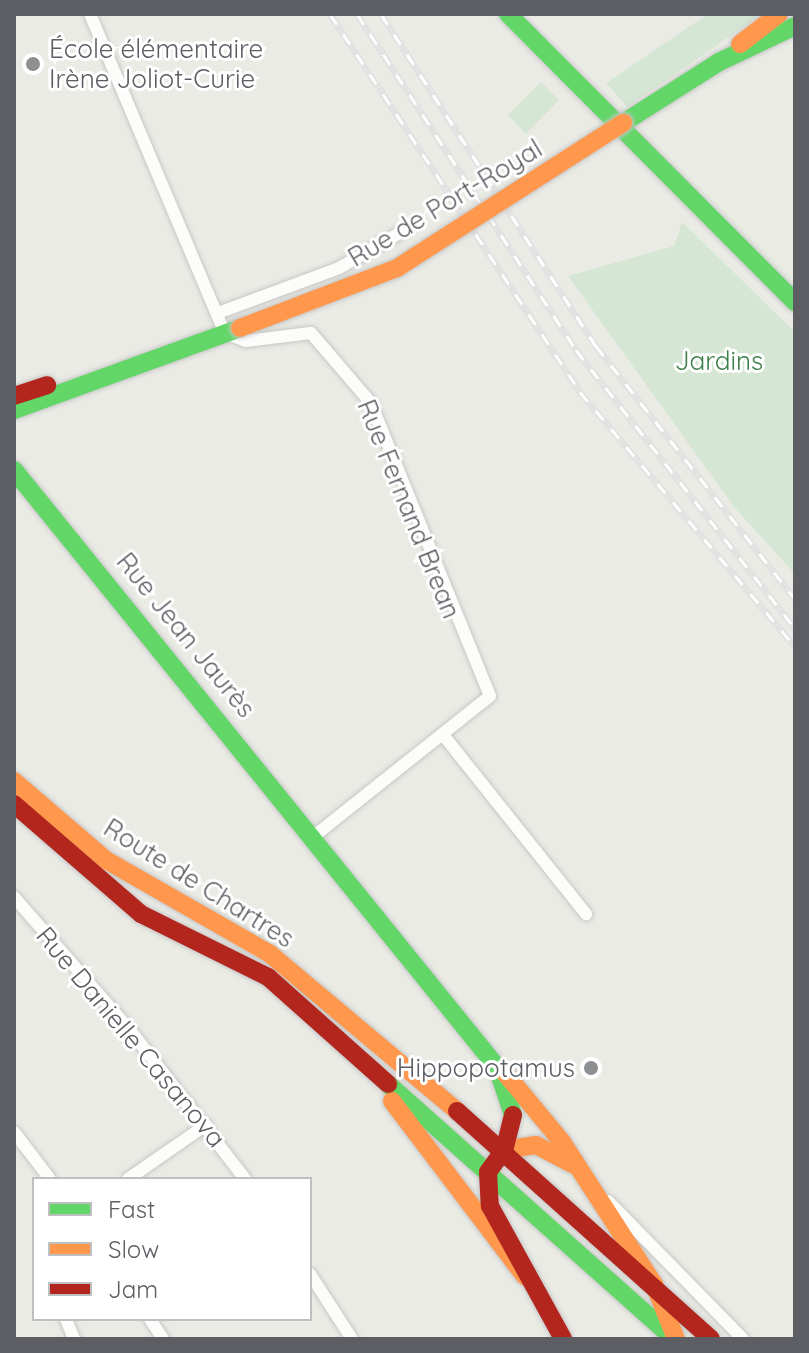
<!DOCTYPE html>
<html>
<head>
<meta charset="utf-8">
<style>
  body { margin:0 }
  #map { position:relative; width:809px; height:1353px; overflow:hidden; background:#ebebe6; font-family:Quicksand,sans-serif }
  div>[style] { position:absolute }
  .green>* { inset:0; background:#d5e6d5 }
  .roads { filter:drop-shadow(0 0 2px #c7c7c7) drop-shadow(0 0 2px #c7c7c7) }
  .street>* { height:12px; margin:-6px; padding:0 6px; transform-origin:6px; border-radius:6px; background:#fcfcfb }
  .fast>* { height:18px; margin:-9px; padding:0 9px; transform-origin:9px; border-radius:9px; background:#63d668 }
  .slow>* { height:18px; margin:-9px; padding:0 9px; transform-origin:9px; border-radius:9px; background:#ff974d }
  .jam>* { height:18px; margin:-9px; padding:0 9px; transform-origin:9px; border-radius:9px; background:#b3261e }
  .rail>* { height:7px; margin-top:-3.5px; transform-origin:0; background:repeating-linear-gradient(90deg,#fff 0 12px,#e2e2e2 0 24px); box-sizing:border-box; border-block:2px solid #e2e2e2 }
  .bridges { filter:drop-shadow(0 0 2px #c6c7c7) drop-shadow(0 0 2px #c6c7c7) }
  .slow-bridge>* { height:18px; margin:-9px; padding:0 9px; transform-origin:9px; border-radius:9px; background:#ff974d }
  .dots>* { width:22px; height:22px; translate:-50% -50%; box-sizing:border-box; border:4px solid #fff; border-radius:50% }
  span { translate:-50% -50%; white-space:nowrap; text-align:center; line-height:1.15; -webkit-text-stroke:6px #fff; paint-order:stroke }
  .poi-label { font-size:26px; color:#5c5e63 }
  .left { translate:0 -50%; text-align:left }
  .right { translate:-100% -50%; text-align:right }
  .street-label { font-size:26px; color:#5c5e63 }
  .park-label { font-size:26px; color:#3e804a }
  .frame { position:absolute; inset:0; border:16px solid #5c5e63; pointer-events:none }
  .legend { position:absolute; left:32px; top:1177px; width:280px; height:144px; box-sizing:border-box; background:#fff; border:2px solid #bebfc1; margin:0; padding:10px 14px; list-style:none; font-size:24px; color:#5c5e63 }
  .legend li { display:flex; align-items:center; gap:16px; height:40px }
  .legend b { width:40px; border:2px solid #bebfc1 }
</style>
</head>
<body>
<div id="map">
  <div class="green">
    <div style="clip-path:polygon(708px 14px,762px 14px,627px 107px,606px 83px)"></div>
    <div style="clip-path:polygon(541px 82px,559px 100px,526px 134px,508px 115px)"></div>
    <div style="clip-path:polygon(682px 222px,795px 332px,795px 574px,734px 507px,568px 276px,674px 246px)"></div>
  </div>
  <div class="roads">
    <div class="street">
      <div style="left:90px;top:14px;width:346px;rotate:67.1deg"></div>
      <div style="left:225px;top:333px;width:22px;rotate:21deg"></div>
      <div style="left:246px;top:341px;width:65px;rotate:-7deg"></div>
      <div style="left:311px;top:333px;width:92px;rotate:49.4deg"></div>
      <div style="left:371px;top:403px;width:316px;rotate:67.9deg"></div>
      <div style="left:490px;top:696px;width:226px;rotate:141.5deg"></div>
      <div style="left:218px;top:313px;width:129px;rotate:-20.4deg"></div>
      <div style="left:339px;top:268px;width:74px;rotate:-30deg"></div>
      <div style="left:444px;top:736px;width:228px;rotate:51.4deg"></div>
      <div style="left:14px;top:897px;width:176px;rotate:48.9deg"></div>
      <div style="left:130px;top:1030px;width:188px;rotate:52.3deg"></div>
      <div style="left:14px;top:1132px;width:59px;rotate:52.5deg"></div>
      <div style="left:128px;top:1179px;width:95px;rotate:-34.7deg"></div>
      <div style="left:608px;top:1201px;width:193px;rotate:45.6deg"></div>
      <div style="left:310px;top:1274px;width:77px;rotate:57.1deg"></div>
      <div style="left:66px;top:1319px;width:22px;rotate:68deg"></div>
      <div style="left:150px;top:1319px;width:24px;rotate:57deg"></div>
    </div>
    <div class="fast">
      <div style="left:508px;top:14px;width:407px;rotate:45.1deg"></div>
      <div style="left:623px;top:123px;width:114px;rotate:-32.4deg"></div>
      <div style="left:719px;top:62px;width:84px;rotate:-25.3deg"></div>
      <div style="left:14px;top:410px;width:240px;rotate:-19.9deg"></div>
      <div style="left:14px;top:470px;width:768px;rotate:51.03deg"></div>
      <div style="left:497px;top:1067px;width:51px;rotate:71.6deg"></div>
      <div style="left:388px;top:1084px;width:383px;rotate:41.7deg"></div>
    </div>
    <div class="slow">
      <div style="left:740px;top:44px;width:49px;rotate:-37.6deg"></div>
      <div style="left:14px;top:781px;width:121px;rotate:40.7deg"></div>
      <div style="left:106px;top:860px;width:189px;rotate:29.8deg"></div>
      <div style="left:270px;top:954px;width:244px;rotate:40deg"></div>
      <div style="left:505px;top:1073px;width:89px;rotate:50.4deg"></div>
      <div style="left:562px;top:1142px;width:169px;rotate:57.1deg"></div>
      <div style="left:654px;top:1284px;width:59px;rotate:68.2deg"></div>
      <div style="left:392px;top:1101px;width:220px;rotate:52.8deg"></div>
      <div style="left:504px;top:1150px;width:32px;rotate:-9deg"></div>
      <div style="left:536px;top:1145px;width:41px;rotate:27.8deg"></div>
    </div>
    <div class="jam">
      <div style="left:14px;top:396px;width:35px;rotate:-18deg"></div>
      <div style="left:14px;top:804px;width:168px;rotate:40.9deg"></div>
      <div style="left:141px;top:914px;width:142px;rotate:26.4deg"></div>
      <div style="left:268px;top:977px;width:161px;rotate:41.7deg"></div>
      <div style="left:457px;top:1111px;width:341px;rotate:41.9deg"></div>
      <div style="left:513px;top:1115px;width:36px;rotate:104deg"></div>
      <div style="left:504px;top:1150px;width:27px;rotate:126deg"></div>
      <div style="left:488px;top:1172px;width:34px;rotate:87deg"></div>
      <div style="left:490px;top:1206px;width:152px;rotate:61.2deg"></div>
    </div>
  </div>
  <div class="rail">
    <div style="left:330px;top:14px;width:453px;rotate:56.5deg"></div>
    <div style="left:580px;top:392px;width:333px;rotate:49.8deg"></div>
    <div style="left:357px;top:14px;width:401px;rotate:56.9deg"></div>
    <div style="left:576px;top:350px;width:354px;rotate:51.8deg"></div>
    <div style="left:381px;top:14px;width:396px;rotate:57.1deg"></div>
    <div style="left:596px;top:346px;width:322px;rotate:51.8deg"></div>
  </div>
  <div class="bridges">
    <div class="slow-bridge">
      <div style="left:240px;top:328px;width:168px;rotate:-20.9deg"></div>
      <div style="left:397px;top:268px;width:269px;rotate:-32.7deg"></div>
    </div>
  </div>
  <div class="dots">
    <div style="left:33px;top:64px;background:#8e8f91"></div>
    <div style="left:591px;top:1068px;background:#8e8f91"></div>
  </div>
  <div class="poi-label">
    <span class="left" style="left:49px;top:64px">École élémentaire<br>Irène Joliot-Curie</span>
    <span class="right" style="left:575px;top:1068px">Hippopotamus</span>
  </div>
  <div class="street-label">
    <span style="left:445px;top:203px;rotate:-31deg">Rue de Port-Royal</span>
    <span style="left:409px;top:509px;rotate:68deg">Rue Fernand Brean</span>
    <span style="left:186px;top:635px;rotate:51deg">Rue Jean Jaurès</span>
    <span style="left:199px;top:883px;rotate:32deg">Route de Chartres</span>
    <span style="left:131px;top:1037px;rotate:50deg">Rue Danielle Casanova</span>
  </div>
  <div class="park-label">
    <span style="left:719px;top:361px">Jardins</span>
  </div>
  <div class="frame"></div>
  <ul class="legend">
  <li><b style="height:10px;background:#63d668"></b>Fast</li>
  <li><b style="height:10px;background:#ff974d"></b>Slow</li>
  <li><b style="height:10px;background:#b3261e"></b>Jam</li>
  </ul>
</div>
</body>
</html>
